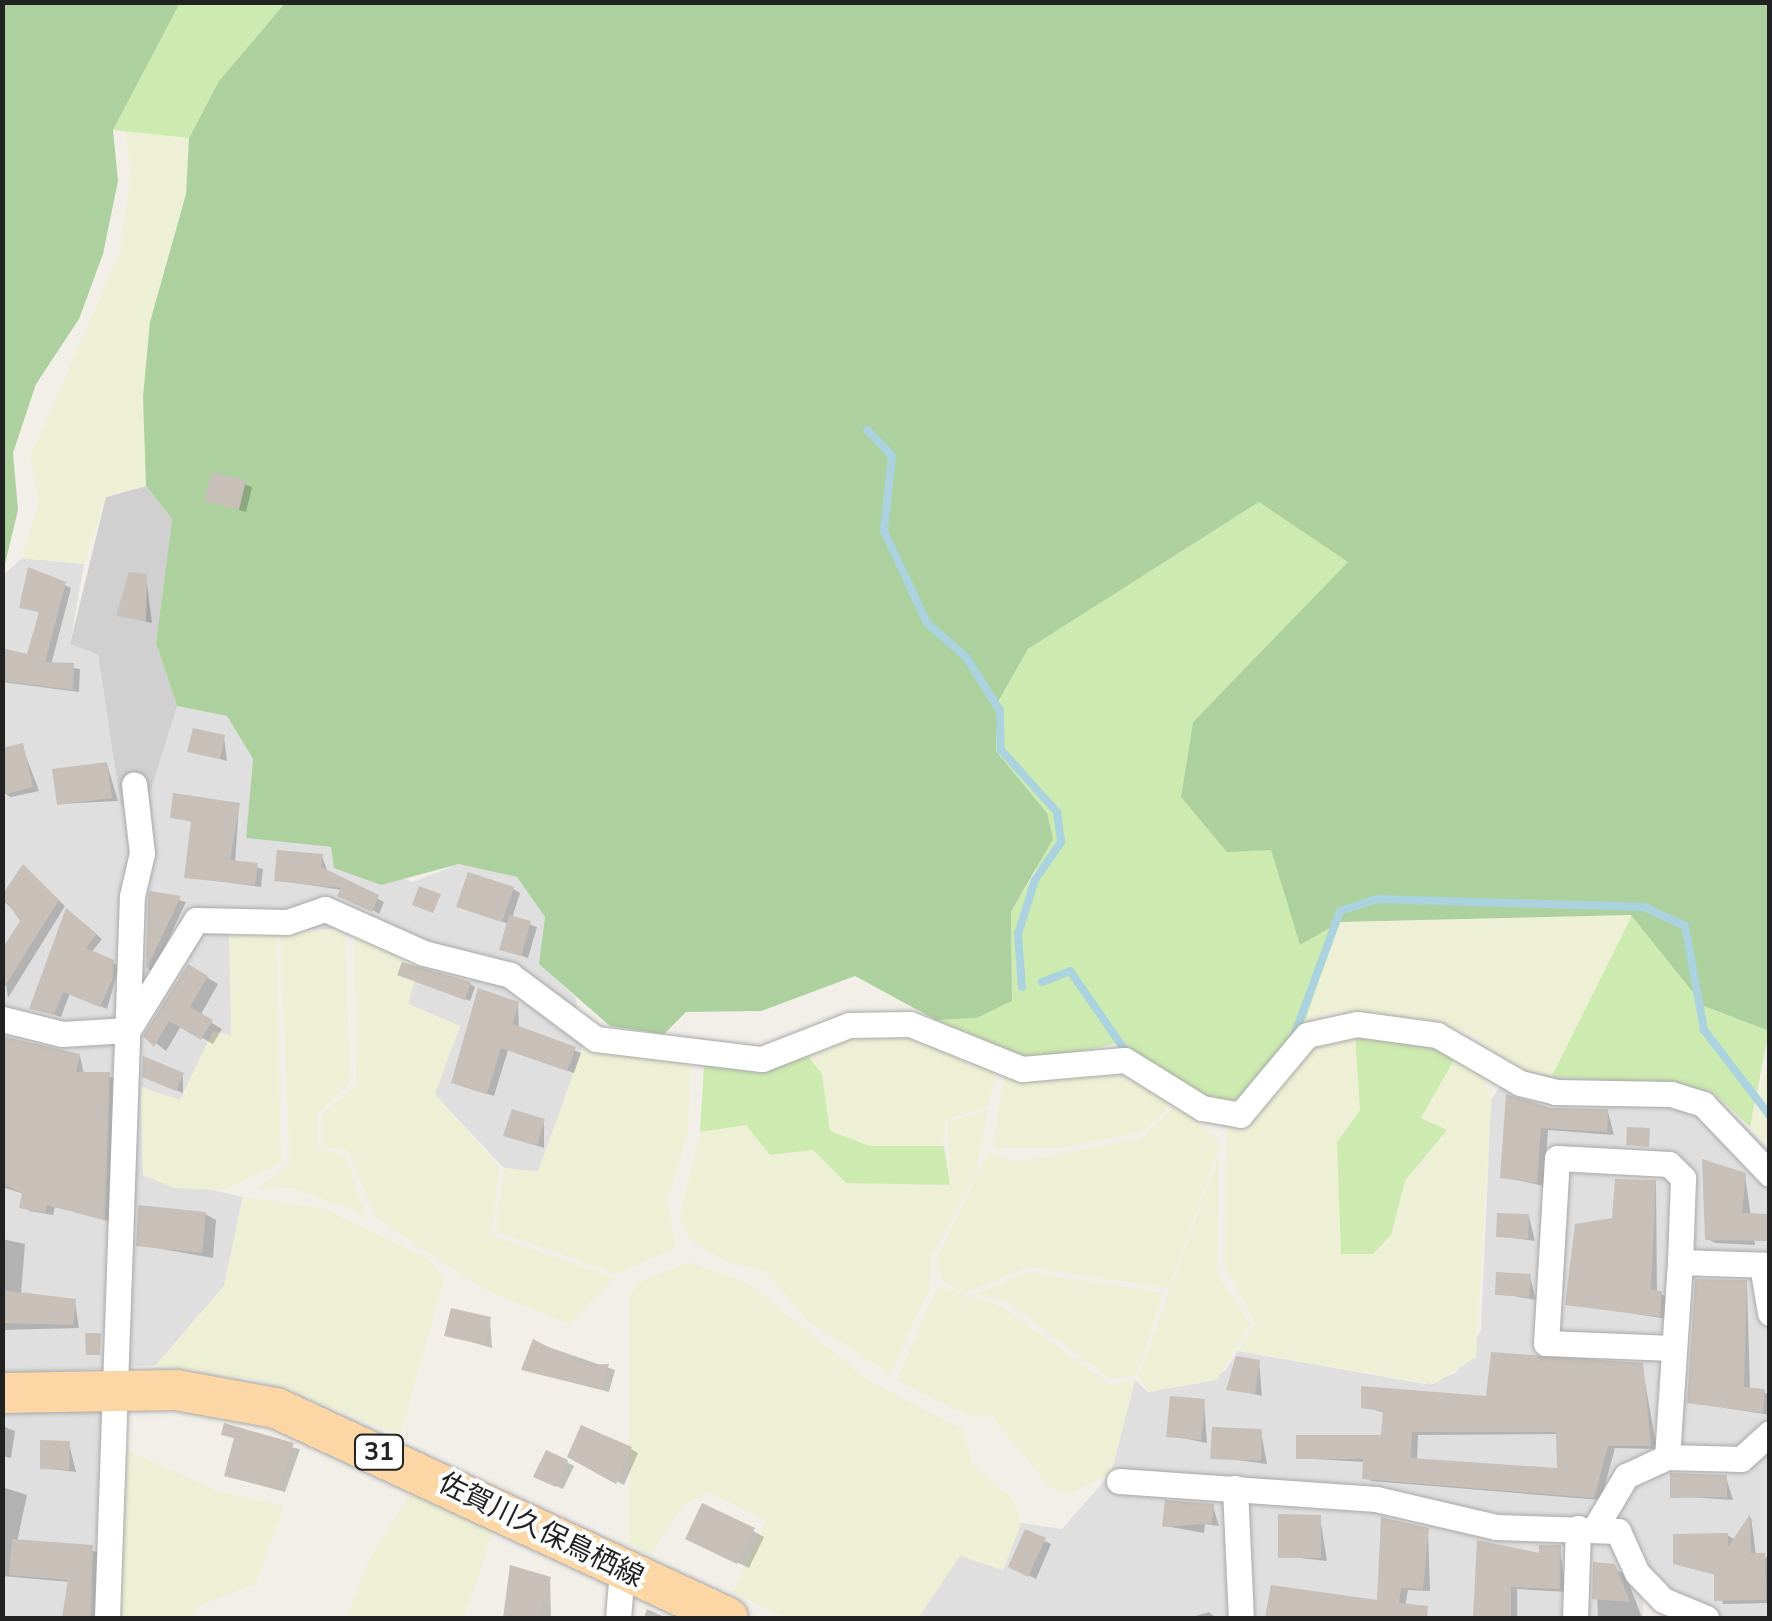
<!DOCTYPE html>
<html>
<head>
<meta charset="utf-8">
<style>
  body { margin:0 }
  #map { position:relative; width:1772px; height:1621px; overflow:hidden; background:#f2efe9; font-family:"Nunito Sans","Noto Sans JP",sans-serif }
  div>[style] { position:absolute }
  .residential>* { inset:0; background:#e0dfdf }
  .religious>* { inset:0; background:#d0d0d0 }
  .farmland>* { inset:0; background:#eef0d5 }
  .grass>* { inset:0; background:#cdebb0 }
  .forest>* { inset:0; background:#add19e }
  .shadow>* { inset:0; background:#0003 }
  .stream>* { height:8px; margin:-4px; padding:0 4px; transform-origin:4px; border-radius:4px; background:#aad3df }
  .building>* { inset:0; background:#c7bfb8 }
  .roads { filter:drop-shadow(0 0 2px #a9a9a9) drop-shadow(0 0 2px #a9a9a9) }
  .minor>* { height:25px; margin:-12.5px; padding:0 12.5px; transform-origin:12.5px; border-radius:12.5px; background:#fff }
  .primary>* { height:40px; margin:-20px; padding:0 20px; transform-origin:20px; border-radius:20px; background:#fcd6a4 }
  span { translate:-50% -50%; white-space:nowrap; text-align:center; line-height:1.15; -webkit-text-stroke:8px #fff; paint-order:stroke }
  .shield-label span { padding:2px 8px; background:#fff; border:2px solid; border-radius:8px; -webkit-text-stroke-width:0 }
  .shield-label { font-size:25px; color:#222; font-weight:700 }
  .street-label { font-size:28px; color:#222 }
  .frame { position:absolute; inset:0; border:5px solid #222; pointer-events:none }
</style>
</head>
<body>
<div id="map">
  <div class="residential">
    <div style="clip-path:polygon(22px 558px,84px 564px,70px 644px,98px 655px,121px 807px,148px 800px,177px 706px,227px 716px,253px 759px,246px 838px,331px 847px,412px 882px,459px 864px,517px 877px,545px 917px,540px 964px,576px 998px,583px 1047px,538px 1172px,504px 1168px,434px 1094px,460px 1026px,408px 1004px,419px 963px,345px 929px,276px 931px,231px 1036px,213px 1032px,180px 1100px,141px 1088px,143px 1175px,243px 1197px,224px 1286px,156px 1365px,3px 1375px,2px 576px)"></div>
    <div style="clip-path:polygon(1512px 1067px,1711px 1091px,1769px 1149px,1769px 1618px,1679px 1618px,1643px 1591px,1643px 1618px,918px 1618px,960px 1555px,1003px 1570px,1021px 1523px,1062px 1529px,1111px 1473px,1135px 1380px,1148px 1392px,1225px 1371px,1238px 1351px,1425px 1384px,1456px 1373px,1481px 1330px,1491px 1100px)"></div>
    <div style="clip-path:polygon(108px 1403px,100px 1618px,3px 1618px,2px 1408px)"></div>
  </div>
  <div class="religious">
    <div style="clip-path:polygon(146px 486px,172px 519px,156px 643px,177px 706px,148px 800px,121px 807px,98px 655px,70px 644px,106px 497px)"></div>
  </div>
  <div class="farmland">
    <div style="clip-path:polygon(125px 131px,189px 138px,186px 194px,150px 322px,146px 486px,106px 497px,84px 564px,22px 558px,39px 502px,30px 458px,120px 253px,131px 169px)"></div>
    <div style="clip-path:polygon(1632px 915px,1552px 1076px,1512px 1067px,1471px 1032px,1333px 1010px,1304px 1024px,1340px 922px)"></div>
    <div style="clip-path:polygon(345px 929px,350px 1083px,317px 1114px,317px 1149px,346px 1156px,364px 1214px,293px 1188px,257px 1189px,290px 1164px,280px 932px)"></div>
    <div style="clip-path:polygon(276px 931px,281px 1163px,224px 1190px,174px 1188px,143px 1175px,141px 1087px,180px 1100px,213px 1031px,231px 1035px,229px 933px)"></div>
    <div style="clip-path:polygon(355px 934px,419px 963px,408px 1004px,460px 1026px,435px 1094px,499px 1167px,491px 1235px,614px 1278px,570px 1324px,482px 1288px,376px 1218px,348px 1151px,321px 1146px,323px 1114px,356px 1086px)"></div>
    <div style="clip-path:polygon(909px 1030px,998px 1070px,987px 1107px,946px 1120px,942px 1146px,870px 1146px,829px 1131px,803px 1050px,854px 1032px)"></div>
    <div style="clip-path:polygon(1355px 1033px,1360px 1111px,1345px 1128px,1391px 1235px,1405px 1182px,1447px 1130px,1421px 1119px,1459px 1051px,1483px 1073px,1491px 1100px,1476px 1357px,1434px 1384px,1238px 1351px,1256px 1323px,1225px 1267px,1227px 1125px,1255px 1117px,1322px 1037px)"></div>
    <div style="clip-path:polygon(583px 1047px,690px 1065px,688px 1132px,667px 1201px,676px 1247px,617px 1274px,496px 1231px,504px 1168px,538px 1172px)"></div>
    <div style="clip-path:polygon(1769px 1057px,1769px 1149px,1750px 1127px)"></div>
    <div style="clip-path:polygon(1105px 1063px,1172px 1099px,1161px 1115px,1140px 1132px,1062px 1148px,993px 1148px,1005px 1072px)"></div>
    <div style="clip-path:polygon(1177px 1103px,1220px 1144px,1169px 1288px,1027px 1267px,963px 1294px,942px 1281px,936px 1261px,987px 1153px,1017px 1162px,1140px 1139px)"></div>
    <div style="clip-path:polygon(988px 1110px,975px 1175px,931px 1256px,930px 1286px,890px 1374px,807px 1320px,766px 1271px,724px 1261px,691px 1240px,680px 1217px,700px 1132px,746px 1125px,770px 1155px,813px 1150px,884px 1183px,949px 1185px,948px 1122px)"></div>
    <div style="clip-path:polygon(1219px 1155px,1217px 1273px,1250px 1324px,1217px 1380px,1148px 1392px,1139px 1376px)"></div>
    <div style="clip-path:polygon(243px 1197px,325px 1209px,429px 1259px,444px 1279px,400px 1435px,262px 1380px,156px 1365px,224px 1286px)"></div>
    <div style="clip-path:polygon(689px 1262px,747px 1283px,869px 1381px,962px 1429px,973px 1465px,1014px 1500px,1021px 1523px,1003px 1570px,960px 1556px,918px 1618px,787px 1618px,733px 1593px,766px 1520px,710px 1493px,684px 1503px,651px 1554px,629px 1544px,630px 1296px,636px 1284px)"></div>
    <div style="clip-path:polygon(1030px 1273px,1163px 1293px,1136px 1376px,1111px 1379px,1005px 1300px,976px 1294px)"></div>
    <div style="clip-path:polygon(938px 1287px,1000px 1306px,1111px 1385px,1135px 1380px,1111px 1473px,1069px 1494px,1049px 1486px,993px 1417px,967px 1415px,897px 1380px)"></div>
    <div style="clip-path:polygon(124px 1449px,220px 1492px,284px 1506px,255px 1584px,196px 1607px,191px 1618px,117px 1618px)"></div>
    <div style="clip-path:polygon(414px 1488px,494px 1529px,464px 1618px,347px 1618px,369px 1560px)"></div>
  </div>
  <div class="grass">
    <div style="clip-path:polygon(180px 3px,285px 3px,219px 81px,189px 138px,113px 130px)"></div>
    <div style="clip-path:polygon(1259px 502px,1349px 562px,1193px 722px,1181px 797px,1271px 850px,1300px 944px,1340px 922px,1304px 1024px,1244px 1099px,1216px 1102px,1119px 1043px,1034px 1061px,936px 1020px,977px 1018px,1012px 1001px,1011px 912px,1036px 871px,1047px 813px,996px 751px,998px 703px,1028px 649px)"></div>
    <div style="clip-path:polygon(1632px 915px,1704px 1006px,1769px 1031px,1750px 1127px,1711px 1091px,1552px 1076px)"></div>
    <div style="clip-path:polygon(1355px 1033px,1459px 1051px,1421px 1118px,1447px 1130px,1405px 1181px,1391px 1235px,1373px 1254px,1341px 1254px,1337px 1142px,1360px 1110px)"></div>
    <div style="clip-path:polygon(803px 1050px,822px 1074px,830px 1131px,870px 1146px,944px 1146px,950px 1185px,846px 1183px,813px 1150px,770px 1155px,746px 1125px,700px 1132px,704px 1065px,767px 1068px)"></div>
  </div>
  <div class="forest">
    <div style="clip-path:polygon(3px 2px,180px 3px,113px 130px,118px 181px,103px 254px,79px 319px,36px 384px,13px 453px,18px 510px,3px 572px)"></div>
    <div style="clip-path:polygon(285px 3px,1769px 3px,1769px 1031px,1704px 1006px,1631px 915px,1340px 922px,1300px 945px,1271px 850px,1227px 852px,1181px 797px,1193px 722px,1348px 562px,1259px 502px,1028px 649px,998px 702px,996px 751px,1047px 813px,1053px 839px,1011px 912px,1012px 1001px,977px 1018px,936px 1020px,855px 976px,761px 1011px,686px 1012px,664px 1034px,610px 1026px,539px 964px,545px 917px,517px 877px,459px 864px,381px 885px,334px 868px,331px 847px,246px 838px,253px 759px,227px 716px,177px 706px,156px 643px,172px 519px,146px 486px,143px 397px,150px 322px,186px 194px,189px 138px,219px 81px)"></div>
  </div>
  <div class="shadow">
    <div style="clip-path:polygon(214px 475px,252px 487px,246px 512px,207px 500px)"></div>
    <div style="clip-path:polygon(30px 570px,71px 588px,51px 665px,80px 669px,79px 692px,2px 682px,2px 650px,29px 657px,41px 613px,22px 606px)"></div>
    <div style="clip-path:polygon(146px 577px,152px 623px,119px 615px)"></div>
    <div style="clip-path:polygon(224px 737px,227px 761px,190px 751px)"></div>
    <div style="clip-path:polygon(22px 746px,39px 791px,11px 797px,4px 793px)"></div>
    <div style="clip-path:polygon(107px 764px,118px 801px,59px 804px)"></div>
    <div style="clip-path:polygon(239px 806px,235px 863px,263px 869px,261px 887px,186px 877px,193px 822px,172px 817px)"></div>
    <div style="clip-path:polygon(322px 856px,328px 873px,384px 902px,379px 914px,342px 890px,276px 880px)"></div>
    <div style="clip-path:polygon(24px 868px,65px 906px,8px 998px,2px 954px,24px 921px,2px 899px)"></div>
    <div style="clip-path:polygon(513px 889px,520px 893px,512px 918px,537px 927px,528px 958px,509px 952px,509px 924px,466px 910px)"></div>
    <div style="clip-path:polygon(152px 894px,186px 902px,153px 972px,148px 969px)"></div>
    <div style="clip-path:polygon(73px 915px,102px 939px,91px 953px,119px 966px,107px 1009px,70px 993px,61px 1017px,32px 1008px)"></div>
    <div style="clip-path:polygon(189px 967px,218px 984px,200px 1016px,222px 1029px,213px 1044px,181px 1026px,166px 1051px,147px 1036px)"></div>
    <div style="clip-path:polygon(406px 977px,470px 984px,475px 987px,470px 1001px)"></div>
    <div style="clip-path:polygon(518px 1004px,519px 1029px,581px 1053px,574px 1073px,508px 1050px,494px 1096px,461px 1086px)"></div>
    <div style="clip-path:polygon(2px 1040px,80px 1056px,84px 1074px,117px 1078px,112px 1222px,55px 1207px,53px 1215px,29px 1211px,24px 1194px,2px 1187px)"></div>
    <div style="clip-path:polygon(183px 1075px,183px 1093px,152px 1080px)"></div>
    <div style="clip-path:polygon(1551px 1110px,1608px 1112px,1614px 1135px,1548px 1130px,1544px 1186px,1503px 1177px)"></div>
    <div style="clip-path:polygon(544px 1122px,544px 1148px,506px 1135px)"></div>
    <div style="clip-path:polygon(1745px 1175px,1755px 1245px,1715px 1243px,1708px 1239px)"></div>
    <div style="clip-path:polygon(1656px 1182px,1657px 1293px,1668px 1297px,1667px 1319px,1567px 1303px,1614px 1220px)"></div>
    <div style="clip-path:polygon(205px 1214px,216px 1220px,213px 1258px,139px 1245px)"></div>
    <div style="clip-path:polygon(1529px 1217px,1535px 1241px,1499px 1236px)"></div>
    <div style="clip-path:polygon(2px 1239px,25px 1244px,21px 1295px,75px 1302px,79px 1328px,2px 1330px)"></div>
    <div style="clip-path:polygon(1530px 1277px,1536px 1300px,1498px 1293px)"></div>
    <div style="clip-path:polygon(1747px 1283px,1750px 1390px,1770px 1394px,1770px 1415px,1689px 1402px)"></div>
    <div style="clip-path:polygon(490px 1319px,492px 1348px,447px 1335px)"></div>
    <div style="clip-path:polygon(534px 1342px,615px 1370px,609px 1392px,524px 1369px)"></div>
    <div style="clip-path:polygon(1259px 1362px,1262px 1396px,1229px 1388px)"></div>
    <div style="clip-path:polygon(evenodd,1642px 1366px,1657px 1449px,1615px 1448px,1601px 1500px,1371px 1481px,1365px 1462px,1298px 1458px,1384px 1437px,1386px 1413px,1363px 1407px,1488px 1399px,1642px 1366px,1558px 1434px,1560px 1471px,1417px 1461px,1418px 1435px,1558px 1434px)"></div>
    <div style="clip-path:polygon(1204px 1402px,1207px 1443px,1168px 1435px)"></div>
    <div style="clip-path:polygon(2px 1426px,15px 1431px,11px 1458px,2px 1456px)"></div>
    <div style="clip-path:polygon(1261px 1432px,1267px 1464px,1213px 1457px)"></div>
    <div style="clip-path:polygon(224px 1433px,300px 1449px,285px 1492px,227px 1475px,236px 1439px)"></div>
    <div style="clip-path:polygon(69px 1444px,76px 1472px,42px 1468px)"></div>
    <div style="clip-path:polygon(631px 1449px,638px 1453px,624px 1485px,570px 1456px)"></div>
    <div style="clip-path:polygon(567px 1462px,574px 1466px,563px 1489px,543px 1480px)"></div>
    <div style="clip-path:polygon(1726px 1477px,1733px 1500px,1673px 1496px)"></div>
    <div style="clip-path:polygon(2px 1487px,27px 1495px,17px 1542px,100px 1552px,99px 1618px,65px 1618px,70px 1582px,2px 1576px)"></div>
    <div style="clip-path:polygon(1213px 1506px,1219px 1526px,1205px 1524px,1204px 1533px,1165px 1526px)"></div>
    <div style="clip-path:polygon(1320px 1517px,1327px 1561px,1281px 1556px)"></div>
    <div style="clip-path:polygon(1751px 1517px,1756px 1555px,1770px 1558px,1770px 1603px,1723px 1604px,1716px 1575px,1682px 1566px,1727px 1535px,1736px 1540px)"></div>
    <div style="clip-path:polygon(1428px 1530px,1430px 1591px,1408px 1590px,1403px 1618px,1268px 1617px,1380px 1603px)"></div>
    <div style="clip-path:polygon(753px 1531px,764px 1537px,749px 1568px,699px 1544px)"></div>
    <div style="clip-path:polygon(1045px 1541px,1051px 1544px,1036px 1579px,1018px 1570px)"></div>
    <div style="clip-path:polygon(1479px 1543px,1541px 1556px,1560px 1548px,1566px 1592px,1517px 1589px,1517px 1618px,1475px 1618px)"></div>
    <div style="clip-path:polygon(1596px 1565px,1625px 1573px,1642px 1618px,1598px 1618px)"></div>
    <div style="clip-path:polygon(550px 1579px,551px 1618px,507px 1615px)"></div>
    <div style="clip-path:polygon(647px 1609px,667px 1618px,644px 1618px)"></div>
    <div style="clip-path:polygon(1209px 1612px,1216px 1618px,1189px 1618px)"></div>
  </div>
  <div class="stream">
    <div style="left:867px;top:430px;width:36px;rotate:46deg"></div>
    <div style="left:892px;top:456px;width:75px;rotate:96.1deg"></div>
    <div style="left:884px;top:531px;width:102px;rotate:64.9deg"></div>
    <div style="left:927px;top:623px;width:52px;rotate:41.1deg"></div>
    <div style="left:966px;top:657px;width:64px;rotate:57.8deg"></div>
    <div style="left:1000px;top:711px;width:39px;rotate:89deg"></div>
    <div style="left:1001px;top:750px;width:84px;rotate:47.9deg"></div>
    <div style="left:1057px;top:812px;width:30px;rotate:82deg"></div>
    <div style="left:1061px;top:842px;width:46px;rotate:124.4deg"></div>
    <div style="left:1035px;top:880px;width:57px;rotate:107.5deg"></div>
    <div style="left:1018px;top:934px;width:53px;rotate:85.7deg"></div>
    <div style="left:1042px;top:982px;width:30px;rotate:-21deg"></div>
    <div style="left:1070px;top:971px;width:100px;rotate:55.2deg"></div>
    <div style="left:1294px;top:1036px;width:133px;rotate:-69.8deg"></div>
    <div style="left:1340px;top:911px;width:39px;rotate:-18deg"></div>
    <div style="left:1377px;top:899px;width:267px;rotate:1.7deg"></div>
    <div style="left:1644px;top:907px;width:45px;rotate:24.9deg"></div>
    <div style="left:1685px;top:926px;width:106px;rotate:79.6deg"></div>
    <div style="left:1704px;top:1030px;width:108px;rotate:52.5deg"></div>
  </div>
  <div class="building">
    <div style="clip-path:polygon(212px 472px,246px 480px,239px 510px,204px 501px)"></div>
    <div style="clip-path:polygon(28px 567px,66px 582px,45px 662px,74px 663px,73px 690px,2px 681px,2px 648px,27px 654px,39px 612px,19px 608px)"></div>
    <div style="clip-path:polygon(129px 572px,147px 574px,146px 621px,116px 616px)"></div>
    <div style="clip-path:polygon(193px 728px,225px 735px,220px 759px,187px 752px)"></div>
    <div style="clip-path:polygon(23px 743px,33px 787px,2px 795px,2px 748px)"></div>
    <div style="clip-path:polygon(107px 762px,112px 798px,57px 805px,52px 769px)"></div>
    <div style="clip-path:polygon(173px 793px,240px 803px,230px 860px,258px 863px,255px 885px,184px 878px,191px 821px,170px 818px)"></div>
    <div style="clip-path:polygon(277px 850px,323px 854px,321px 867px,379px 895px,372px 912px,337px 896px,341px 888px,274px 881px)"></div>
    <div style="clip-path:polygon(23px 864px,59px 900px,2px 991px,2px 949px,20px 921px,2px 895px)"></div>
    <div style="clip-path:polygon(468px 872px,514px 887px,502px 922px,456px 907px)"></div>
    <div style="clip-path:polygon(419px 886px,441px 894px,433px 913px,412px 905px)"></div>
    <div style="clip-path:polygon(150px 891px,181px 896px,146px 970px,148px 898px)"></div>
    <div style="clip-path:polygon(66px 908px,97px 934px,86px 948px,114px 960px,113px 978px,100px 1007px,63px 992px,54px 1015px,29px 1009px)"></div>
    <div style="clip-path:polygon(509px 915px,531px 921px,521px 956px,499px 950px)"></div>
    <div style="clip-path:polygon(402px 962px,471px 982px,465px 1000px,397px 975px)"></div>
    <div style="clip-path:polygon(188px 964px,208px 976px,190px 1007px,213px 1020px,201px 1040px,169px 1021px,154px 1047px,143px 1036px)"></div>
    <div style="clip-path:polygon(478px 988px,519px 1002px,513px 1024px,576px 1047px,567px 1071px,501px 1048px,487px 1094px,451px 1083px)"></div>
    <div style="clip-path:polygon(2px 1036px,80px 1054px,76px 1072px,110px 1072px,105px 1220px,47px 1205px,45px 1213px,19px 1208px,22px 1193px,2px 1184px)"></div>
    <div style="clip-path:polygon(143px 1056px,184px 1073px,176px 1091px,142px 1077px)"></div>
    <div style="clip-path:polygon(1506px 1094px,1551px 1108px,1608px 1109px,1607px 1132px,1541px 1128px,1537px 1183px,1500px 1178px)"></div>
    <div style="clip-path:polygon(512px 1109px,545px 1119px,537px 1146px,503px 1136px)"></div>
    <div style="clip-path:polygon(1627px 1127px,1650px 1128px,1649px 1147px,1626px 1145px)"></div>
    <div style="clip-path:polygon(1702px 1159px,1746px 1173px,1742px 1213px,1770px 1214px,1770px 1241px,1705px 1240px)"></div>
    <div style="clip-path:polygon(1615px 1179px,1656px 1180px,1651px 1290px,1662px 1291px,1660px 1317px,1565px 1305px,1575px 1224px,1612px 1218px)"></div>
    <div style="clip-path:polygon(138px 1205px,206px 1212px,202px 1253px,136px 1246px)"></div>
    <div style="clip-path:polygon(1497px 1213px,1529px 1214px,1528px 1239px,1496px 1237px)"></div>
    <div style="clip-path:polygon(1496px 1272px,1531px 1274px,1529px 1297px,1495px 1295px)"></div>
    <div style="clip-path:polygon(1695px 1279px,1747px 1280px,1744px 1387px,1765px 1389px,1763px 1413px,1687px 1403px)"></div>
    <div style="clip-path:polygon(2px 1290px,76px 1299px,73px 1325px,2px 1323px)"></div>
    <div style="clip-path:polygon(451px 1308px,491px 1317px,485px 1345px,444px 1336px)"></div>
    <div style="clip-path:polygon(85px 1333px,101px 1333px,100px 1355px,86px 1355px)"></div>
    <div style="clip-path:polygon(533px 1339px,582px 1365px,609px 1364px,602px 1390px,521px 1370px)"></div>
    <div style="clip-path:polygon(evenodd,1491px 1352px,1643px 1363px,1651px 1446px,1608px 1446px,1594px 1498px,1362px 1479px,1363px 1459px,1296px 1459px,1296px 1435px,1381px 1435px,1383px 1411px,1361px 1408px,1361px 1386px,1486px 1396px,1491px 1352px,1412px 1432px,1556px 1432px,1557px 1468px,1411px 1458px,1412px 1432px)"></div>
    <div style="clip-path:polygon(1236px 1356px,1260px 1360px,1255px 1394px,1226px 1390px)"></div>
    <div style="clip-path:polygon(1170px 1396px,1205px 1399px,1201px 1440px,1166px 1437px)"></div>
    <div style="clip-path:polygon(224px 1423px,294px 1443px,278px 1490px,224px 1476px,234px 1438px,221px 1435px)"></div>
    <div style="clip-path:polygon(581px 1425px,632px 1447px,616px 1484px,567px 1457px)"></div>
    <div style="clip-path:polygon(1212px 1427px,1262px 1429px,1261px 1461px,1210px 1459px)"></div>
    <div style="clip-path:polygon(40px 1440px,70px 1441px,69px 1470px,40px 1469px)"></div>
    <div style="clip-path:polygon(546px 1450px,568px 1460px,556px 1487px,533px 1477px)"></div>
    <div style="clip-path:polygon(1670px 1473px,1727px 1475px,1727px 1497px,1670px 1498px)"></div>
    <div style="clip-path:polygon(1165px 1500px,1214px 1504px,1212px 1523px,1162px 1527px)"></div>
    <div style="clip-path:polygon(702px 1503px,755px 1528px,737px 1564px,685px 1539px)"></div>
    <div style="clip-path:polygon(1278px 1514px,1321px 1515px,1321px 1558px,1278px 1558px)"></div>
    <div style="clip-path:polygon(1750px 1514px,1751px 1553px,1765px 1553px,1766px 1600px,1714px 1601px,1714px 1574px,1673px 1564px,1673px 1534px,1728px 1533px,1728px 1547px)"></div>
    <div style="clip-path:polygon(1381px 1517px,1429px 1528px,1423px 1589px,1401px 1588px,1399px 1603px,1428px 1606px,1427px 1618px,1265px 1618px,1271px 1585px,1377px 1600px)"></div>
    <div style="clip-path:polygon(1025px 1529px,1046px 1538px,1028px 1577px,1008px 1567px)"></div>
    <div style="clip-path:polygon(12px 1539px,93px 1545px,91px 1618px,62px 1618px,68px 1580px,9px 1575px)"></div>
    <div style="clip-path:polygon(1477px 1540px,1539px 1553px,1539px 1545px,1561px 1545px,1560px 1589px,1511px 1587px,1511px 1618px,1473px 1618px)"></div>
    <div style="clip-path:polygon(1593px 1562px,1615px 1564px,1630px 1602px,1592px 1599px)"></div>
    <div style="clip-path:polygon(510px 1565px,551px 1577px,539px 1618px,503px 1618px)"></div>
  </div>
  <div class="roads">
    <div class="minor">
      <div style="left:2px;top:1019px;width:62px;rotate:14deg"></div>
      <div style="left:62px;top:1034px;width:66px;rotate:-3.5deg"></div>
      <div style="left:128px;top:1030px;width:129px;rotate:-58.3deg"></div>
      <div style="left:196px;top:920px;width:91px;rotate:1.3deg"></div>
      <div style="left:287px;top:922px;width:40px;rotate:-18.9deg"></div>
      <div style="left:325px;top:909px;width:108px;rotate:24deg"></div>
      <div style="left:424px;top:953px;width:89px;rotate:14.3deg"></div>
      <div style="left:510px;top:975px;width:107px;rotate:36.7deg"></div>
      <div style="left:596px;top:1039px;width:167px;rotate:6.9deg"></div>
      <div style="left:762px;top:1059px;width:93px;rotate:-21.3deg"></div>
      <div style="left:849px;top:1025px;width:61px;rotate:-0.9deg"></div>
      <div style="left:910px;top:1024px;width:121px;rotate:21.9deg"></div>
      <div style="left:1022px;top:1069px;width:103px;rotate:-5deg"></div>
      <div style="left:1125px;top:1060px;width:91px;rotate:31.9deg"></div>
      <div style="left:1202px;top:1108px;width:39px;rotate:10deg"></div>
      <div style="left:1240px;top:1115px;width:104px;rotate:-50.1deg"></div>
      <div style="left:1307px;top:1035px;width:51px;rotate:-12.4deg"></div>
      <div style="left:1357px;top:1024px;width:81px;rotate:7.8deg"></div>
      <div style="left:1437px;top:1035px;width:96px;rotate:30deg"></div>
      <div style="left:1520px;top:1083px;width:36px;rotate:14deg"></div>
      <div style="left:1555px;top:1092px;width:116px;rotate:1deg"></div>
      <div style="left:1671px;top:1094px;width:34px;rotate:17deg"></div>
      <div style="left:1703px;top:1104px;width:97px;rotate:46.3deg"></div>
      <div style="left:1680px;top:1262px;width:195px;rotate:93.8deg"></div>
      <div style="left:1667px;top:1457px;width:74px;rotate:1.5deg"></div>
      <div style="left:1741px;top:1459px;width:39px;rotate:-42deg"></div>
      <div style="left:1762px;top:1265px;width:49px;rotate:80.5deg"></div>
      <div style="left:1673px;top:1348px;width:127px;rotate:-177.7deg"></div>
      <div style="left:1546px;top:1343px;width:185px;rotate:-86.6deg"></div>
      <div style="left:1557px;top:1158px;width:112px;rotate:3.1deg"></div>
      <div style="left:1669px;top:1164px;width:20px;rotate:45deg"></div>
      <div style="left:1683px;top:1178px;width:84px;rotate:92deg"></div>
      <div style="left:1680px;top:1262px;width:90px;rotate:1.9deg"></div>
      <div style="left:1119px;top:1481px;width:258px;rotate:4deg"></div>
      <div style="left:1376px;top:1499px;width:123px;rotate:13.1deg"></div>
      <div style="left:1496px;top:1527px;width:122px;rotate:1.9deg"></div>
      <div style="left:1618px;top:1531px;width:46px;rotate:65.7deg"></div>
      <div style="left:1637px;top:1573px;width:37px;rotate:46deg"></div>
      <div style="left:1663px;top:1600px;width:47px;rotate:22.7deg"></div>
      <div style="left:1235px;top:1488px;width:130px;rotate:87.4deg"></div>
      <div style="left:1595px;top:1528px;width:61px;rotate:-59.2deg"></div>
      <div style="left:1626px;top:1476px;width:45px;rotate:-24.9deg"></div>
      <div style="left:107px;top:1618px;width:722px;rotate:-88.02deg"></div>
      <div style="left:132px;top:896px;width:44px;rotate:-76.9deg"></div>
      <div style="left:142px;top:853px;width:69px;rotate:-96.6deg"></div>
      <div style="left:618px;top:1618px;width:49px;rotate:-85.3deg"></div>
      <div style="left:1575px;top:1618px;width:90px;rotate:-88.1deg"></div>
    </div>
    <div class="primary">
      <div style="left:2px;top:1393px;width:174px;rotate:-1deg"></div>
      <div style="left:176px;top:1390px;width:102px;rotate:10.2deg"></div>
      <div style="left:276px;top:1408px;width:498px;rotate:24.9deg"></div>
    </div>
  </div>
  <div class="shield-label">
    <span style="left:379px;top:1452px">31</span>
  </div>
  <div class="street-label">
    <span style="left:541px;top:1530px;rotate:26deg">佐賀川久保鳥栖線</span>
  </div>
  <div class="frame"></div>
</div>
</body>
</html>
